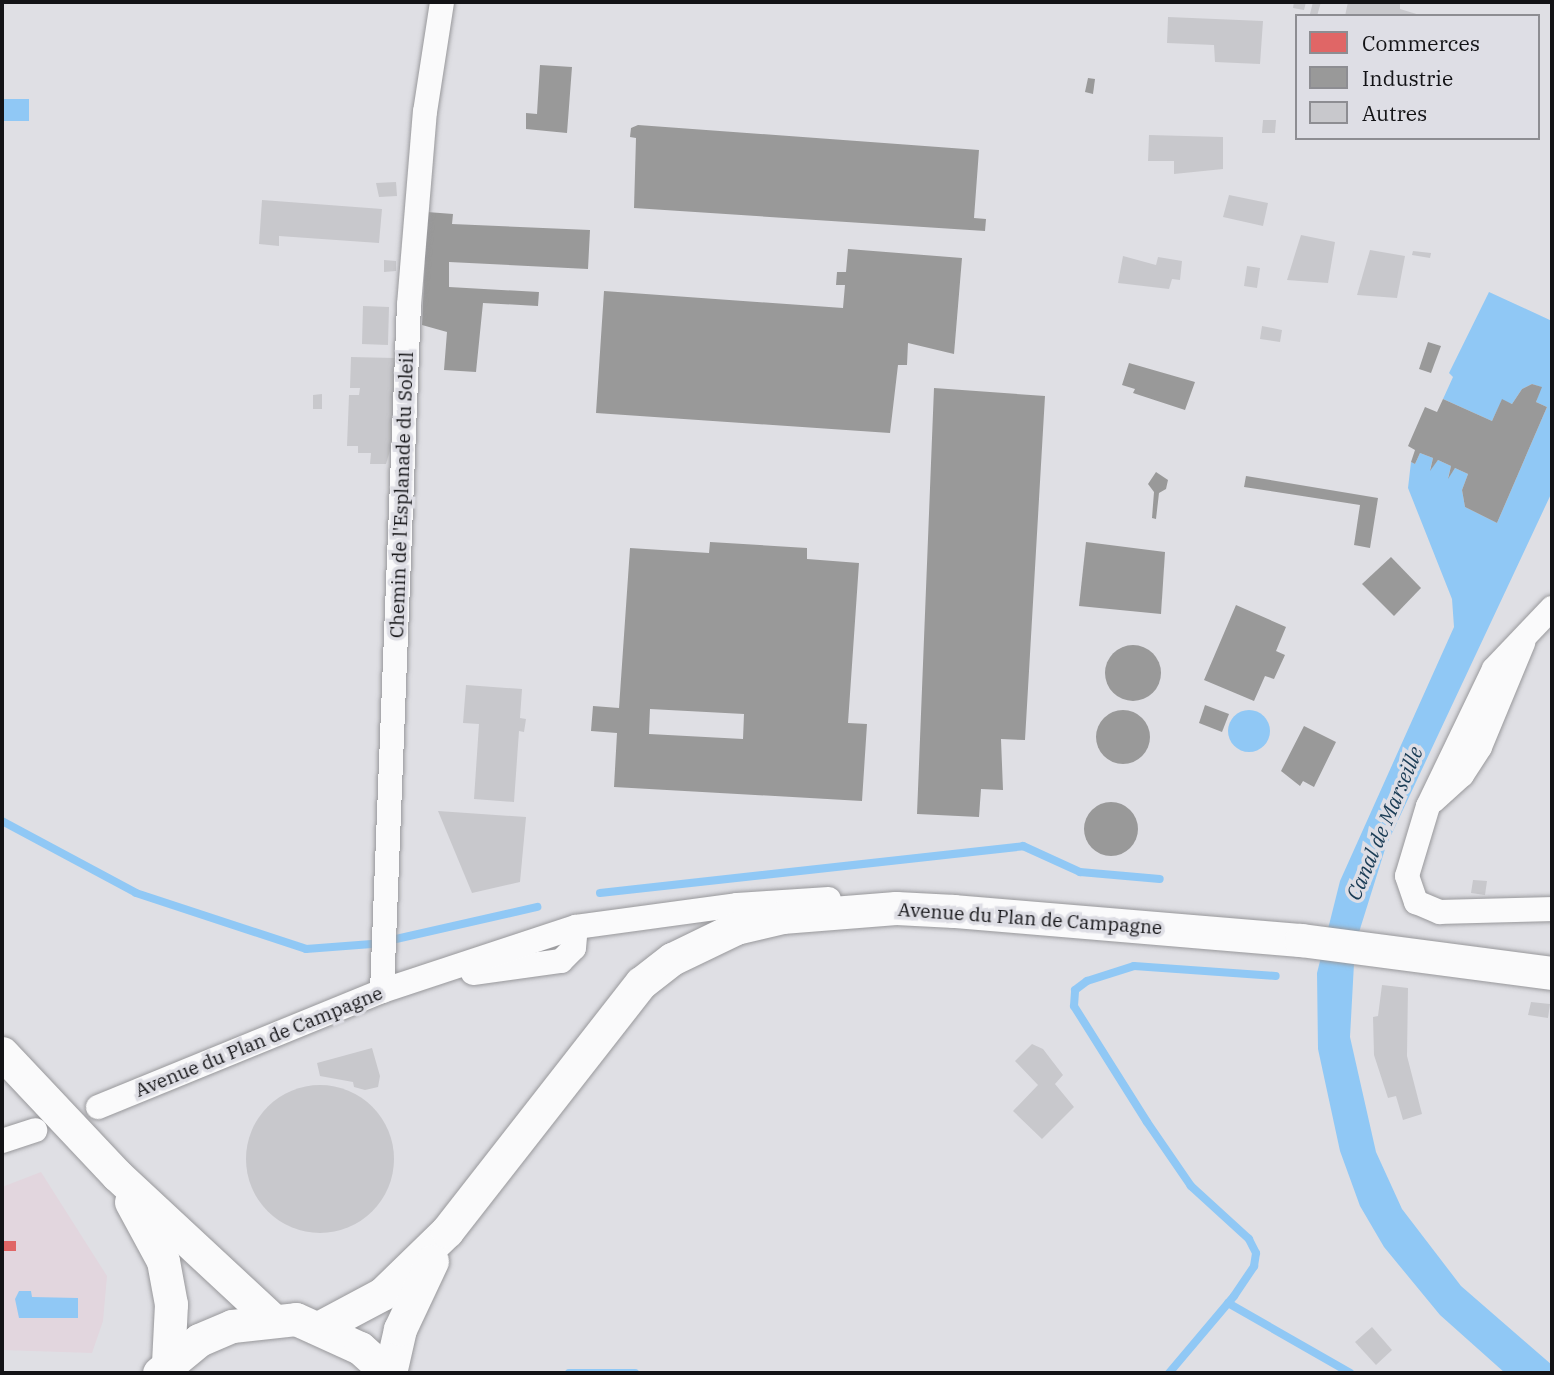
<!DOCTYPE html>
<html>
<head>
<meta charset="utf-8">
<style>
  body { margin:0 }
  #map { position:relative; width:1554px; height:1375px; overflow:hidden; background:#dfdfe4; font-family:"IBM Plex Serif",serif }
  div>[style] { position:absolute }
  .commercial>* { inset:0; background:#e2d6de }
  .water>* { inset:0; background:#90c8f5 }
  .round { border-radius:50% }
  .shops>* { inset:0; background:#e06666 }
  .industry>* { inset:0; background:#999 }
  .stream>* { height:8px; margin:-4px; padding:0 4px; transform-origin:4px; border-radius:4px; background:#90c8f5 }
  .building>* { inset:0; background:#c8c8cc }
  .roads { filter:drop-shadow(0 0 2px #98989b) drop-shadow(0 0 2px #98989b) }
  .street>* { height:24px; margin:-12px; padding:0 12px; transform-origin:12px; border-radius:12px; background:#fafafb }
  .secondary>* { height:33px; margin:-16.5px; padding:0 16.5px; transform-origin:16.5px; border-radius:16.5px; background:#fafafb }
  span { translate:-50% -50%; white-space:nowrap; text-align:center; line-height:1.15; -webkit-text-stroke:7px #dedee5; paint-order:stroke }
  .street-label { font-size:19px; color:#131316 }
  .water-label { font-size:21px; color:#193b54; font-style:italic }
  .frame { position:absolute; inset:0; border:4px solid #131316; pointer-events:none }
  .legend { position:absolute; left:1295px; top:14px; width:245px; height:126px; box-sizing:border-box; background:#dedee5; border:2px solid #8d8d92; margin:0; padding:9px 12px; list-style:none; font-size:21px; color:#131316 }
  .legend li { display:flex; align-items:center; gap:14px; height:35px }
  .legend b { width:35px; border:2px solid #8d8d92 }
</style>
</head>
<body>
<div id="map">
  <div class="commercial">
    <div style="clip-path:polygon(41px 1172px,107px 1276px,103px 1321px,92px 1353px,2px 1350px,2px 1187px)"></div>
  </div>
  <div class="water">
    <div style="clip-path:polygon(2px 99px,29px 99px,29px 121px,2px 121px)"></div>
    <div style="clip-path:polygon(1489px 292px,1552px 321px,1552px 492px,1386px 846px,1355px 945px,1350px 1037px,1376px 1152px,1402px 1209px,1461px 1286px,1552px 1365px,1552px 1373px,1505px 1373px,1440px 1315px,1384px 1247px,1360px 1206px,1340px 1151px,1318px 1049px,1317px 973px,1340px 881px,1454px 627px,1452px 599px,1408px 488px,1411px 462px,1415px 464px,1420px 453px,1433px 458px,1430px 470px,1438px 460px,1451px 466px,1448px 478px,1455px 468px,1468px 474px,1462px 490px,1465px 507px,1497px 523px,1547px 407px,1536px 402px,1541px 387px,1532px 384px,1522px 389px,1512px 404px,1502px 400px,1492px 421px,1443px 399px,1453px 377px,1449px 373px)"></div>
    <div class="round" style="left:1228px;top:710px;width:42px;height:42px"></div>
    <div style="clip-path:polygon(19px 1291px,31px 1291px,32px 1297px,78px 1298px,78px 1318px,19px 1318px,15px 1299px)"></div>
  </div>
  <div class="shops">
    <div style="clip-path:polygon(2px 1241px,16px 1241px,16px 1251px,2px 1251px)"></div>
  </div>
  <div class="industry">
    <div style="clip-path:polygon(540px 65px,572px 67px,567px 133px,526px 129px,526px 113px,537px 114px)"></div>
    <div style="clip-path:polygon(1088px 78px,1095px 79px,1093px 94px,1085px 92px)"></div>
    <div style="clip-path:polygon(638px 125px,979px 150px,974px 218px,986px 219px,985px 231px,634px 208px,636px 138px,630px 137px,631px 128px)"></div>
    <div style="clip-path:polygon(427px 212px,453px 214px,452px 224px,590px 230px,588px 269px,449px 262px,449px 287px,539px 292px,538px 306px,483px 303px,476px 372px,444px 370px,447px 332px,422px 325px)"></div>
    <div style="clip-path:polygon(848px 249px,962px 258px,954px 354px,908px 343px,907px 365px,898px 365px,890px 433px,596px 413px,604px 291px,843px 308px,845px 285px,836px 285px,837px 272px,846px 272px)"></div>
    <div style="clip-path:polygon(1428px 342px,1441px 346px,1431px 373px,1419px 369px)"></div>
    <div style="clip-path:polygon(1129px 363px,1195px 382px,1185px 410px,1133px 393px,1135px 389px,1122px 385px)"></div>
    <div style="clip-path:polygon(1532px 384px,1542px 387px,1536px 402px,1547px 407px,1497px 523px,1465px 507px,1462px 490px,1468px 474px,1455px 468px,1448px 479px,1451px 466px,1438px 460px,1430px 471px,1433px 458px,1420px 453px,1415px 464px,1411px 462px,1415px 450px,1408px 446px,1425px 407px,1437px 412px,1443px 399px,1492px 421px,1502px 399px,1512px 404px,1522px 389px)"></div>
    <div style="clip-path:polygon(934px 388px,1045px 396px,1025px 740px,1001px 739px,1003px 790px,981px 789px,979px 817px,917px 814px)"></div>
    <div style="clip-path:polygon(1156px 472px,1168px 480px,1166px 489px,1159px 493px,1156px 519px,1152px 518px,1154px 492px,1148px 484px)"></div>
    <div style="clip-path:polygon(1246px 476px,1378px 498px,1370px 548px,1354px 545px,1360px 505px,1244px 487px)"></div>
    <div style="clip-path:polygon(evenodd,710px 542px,807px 548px,807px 559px,859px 563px,848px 723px,867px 724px,862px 801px,614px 787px,617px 733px,591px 731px,593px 706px,619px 708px,630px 548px,709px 553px,710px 542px,650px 709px,744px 714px,743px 739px,649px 734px,650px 709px)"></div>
    <div style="clip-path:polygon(1086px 542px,1165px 552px,1161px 614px,1079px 606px)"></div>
    <div style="clip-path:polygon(1391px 557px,1421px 588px,1394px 616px,1362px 584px)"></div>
    <div style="clip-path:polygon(1236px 605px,1286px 627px,1276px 651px,1285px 655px,1274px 679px,1265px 676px,1254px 701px,1204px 680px)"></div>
    <div class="round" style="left:1105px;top:645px;width:56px;height:56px"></div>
    <div style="clip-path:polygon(1205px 705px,1229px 714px,1222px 732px,1199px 723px)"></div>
    <div class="round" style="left:1096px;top:710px;width:54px;height:54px"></div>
    <div style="clip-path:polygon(1304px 726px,1336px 742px,1314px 787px,1303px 781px,1300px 786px,1281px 771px)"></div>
    <div class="round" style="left:1084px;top:802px;width:54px;height:54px"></div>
  </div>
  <div class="stream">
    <div style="left:2px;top:821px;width:152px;rotate:28.2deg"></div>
    <div style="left:136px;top:893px;width:179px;rotate:18.2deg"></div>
    <div style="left:306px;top:949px;width:66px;rotate:-4.3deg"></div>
    <div style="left:600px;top:893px;width:426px;rotate:-6.3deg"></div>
    <div style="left:1023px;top:846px;width:63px;rotate:24.5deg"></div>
    <div style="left:1080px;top:872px;width:80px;rotate:5deg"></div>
    <div style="left:396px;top:939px;width:145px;rotate:-12.8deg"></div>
    <div style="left:1228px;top:1303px;width:141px;rotate:29.8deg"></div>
    <div style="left:569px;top:1373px;width:66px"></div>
    <div style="left:1169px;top:1373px;width:101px;rotate:-49.8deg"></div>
    <div style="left:1234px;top:1296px;width:36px;rotate:-56deg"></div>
    <div style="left:1254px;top:1266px;width:13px;rotate:-81deg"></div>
    <div style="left:1256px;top:1253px;width:16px;rotate:-117deg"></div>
    <div style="left:1249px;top:1239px;width:79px;rotate:-137.6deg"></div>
    <div style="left:1191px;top:1186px;width:78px;rotate:-124.5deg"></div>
    <div style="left:1147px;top:1122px;width:137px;rotate:-122.2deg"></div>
    <div style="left:1074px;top:1006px;width:16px;rotate:-86deg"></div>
    <div style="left:1075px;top:990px;width:15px;rotate:-37deg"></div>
    <div style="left:1087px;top:981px;width:49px;rotate:-17.7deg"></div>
    <div style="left:1134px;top:966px;width:142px;rotate:4deg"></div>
  </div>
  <div class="building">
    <div style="clip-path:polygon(1294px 2px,1306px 2px,1304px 10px,1293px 8px)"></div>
    <div style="clip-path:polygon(1313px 2px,1321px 2px,1317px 16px,1310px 14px)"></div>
    <div style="clip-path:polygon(1348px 2px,1400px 2px,1400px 9px,1423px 16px,1345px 16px)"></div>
    <div style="clip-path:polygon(1168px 17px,1263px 21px,1260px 64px,1215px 62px,1214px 45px,1167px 43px)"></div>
    <div style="clip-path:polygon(1263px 120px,1276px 120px,1275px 133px,1262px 133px)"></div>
    <div style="clip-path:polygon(1149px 135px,1223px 137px,1223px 169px,1174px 174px,1174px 161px,1148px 161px)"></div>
    <div style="clip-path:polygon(396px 182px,397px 196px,379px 197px,376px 183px)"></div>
    <div style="clip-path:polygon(1229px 195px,1268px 203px,1263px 226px,1223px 217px)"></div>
    <div style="clip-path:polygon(262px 200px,382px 209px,379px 243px,279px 236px,279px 246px,259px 244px)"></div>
    <div style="clip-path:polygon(1301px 235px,1335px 242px,1328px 283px,1287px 280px)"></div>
    <div style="clip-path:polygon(1370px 250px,1405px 256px,1397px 298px,1357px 295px)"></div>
    <div style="clip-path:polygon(1413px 251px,1431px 253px,1430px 258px,1412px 255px)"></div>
    <div style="clip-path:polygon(1123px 256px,1156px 265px,1158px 257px,1182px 261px,1180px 280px,1172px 279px,1169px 289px,1118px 283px)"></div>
    <div style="clip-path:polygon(384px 260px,396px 261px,396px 271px,384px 272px)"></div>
    <div style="clip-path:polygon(1247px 266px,1260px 268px,1257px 288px,1244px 286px)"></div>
    <div style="clip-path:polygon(363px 306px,389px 307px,388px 345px,362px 344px)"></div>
    <div style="clip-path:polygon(1262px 326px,1282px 330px,1280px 342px,1260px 339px)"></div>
    <div style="clip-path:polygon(351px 357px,395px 358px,392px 444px,386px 464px,370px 464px,371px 453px,358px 453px,358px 446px,347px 446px,349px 395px,359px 395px,360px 388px,350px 388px)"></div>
    <div style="clip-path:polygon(322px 394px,322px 409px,313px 409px,313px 395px)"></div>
    <div style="clip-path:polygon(466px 685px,522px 689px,520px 718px,526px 719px,524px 732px,519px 731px,514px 802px,474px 799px,479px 724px,463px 723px)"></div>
    <div style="clip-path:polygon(438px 811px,526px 817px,520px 882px,472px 893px)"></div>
    <div style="clip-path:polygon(1473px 880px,1487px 881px,1485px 895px,1471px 893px)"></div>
    <div style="clip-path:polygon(1382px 985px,1408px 988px,1407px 1056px,1422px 1114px,1403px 1120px,1396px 1096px,1388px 1098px,1374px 1055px,1373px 1017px,1378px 1016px)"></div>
    <div style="clip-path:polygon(1531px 1002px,1550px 1004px,1548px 1018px,1528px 1015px)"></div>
    <div style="clip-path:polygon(1032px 1044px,1043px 1049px,1063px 1075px,1055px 1084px,1074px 1107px,1042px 1139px,1013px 1111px,1038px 1085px,1015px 1061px)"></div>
    <div style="clip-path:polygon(372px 1048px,380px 1076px,378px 1087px,365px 1090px,354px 1087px,353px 1082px,320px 1076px,317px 1063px)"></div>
    <div class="round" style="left:246px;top:1085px;width:148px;height:148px"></div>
    <div style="clip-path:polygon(1372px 1327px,1392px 1350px,1376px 1365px,1355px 1342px)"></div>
  </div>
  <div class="roads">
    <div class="street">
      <div style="left:1552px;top:608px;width:84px;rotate:133.6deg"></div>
      <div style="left:1494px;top:669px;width:152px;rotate:115.7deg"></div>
      <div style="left:1428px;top:806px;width:73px;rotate:106.7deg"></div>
      <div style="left:1407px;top:876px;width:28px;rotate:71deg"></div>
      <div style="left:1416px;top:902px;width:26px;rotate:23deg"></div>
      <div style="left:1440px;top:912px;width:112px;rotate:-1.5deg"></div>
      <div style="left:1433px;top:801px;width:39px;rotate:-42deg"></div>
      <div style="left:1462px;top:775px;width:33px;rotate:-57deg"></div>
      <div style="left:1480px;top:747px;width:113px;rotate:-67.5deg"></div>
      <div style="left:473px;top:973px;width:89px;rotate:-7.8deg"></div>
      <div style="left:561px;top:961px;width:18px;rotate:-45deg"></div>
      <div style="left:574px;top:948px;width:21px;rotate:-85deg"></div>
      <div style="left:382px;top:991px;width:687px;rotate:-87.75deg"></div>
      <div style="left:409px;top:305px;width:194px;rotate:-85.3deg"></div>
      <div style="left:425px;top:112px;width:111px;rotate:-81.2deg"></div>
      <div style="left:98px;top:1107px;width:307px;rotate:-22.2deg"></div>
      <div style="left:382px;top:991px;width:204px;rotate:-18.3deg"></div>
      <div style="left:576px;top:927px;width:162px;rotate:-7.8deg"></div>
      <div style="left:737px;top:905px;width:92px;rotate:-3.7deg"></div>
      <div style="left:2px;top:1141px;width:35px;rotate:-18deg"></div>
    </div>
    <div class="secondary">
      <div style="left:2px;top:1053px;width:168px;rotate:46.7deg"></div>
      <div style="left:117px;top:1175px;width:213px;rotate:42.9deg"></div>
      <div style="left:131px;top:1202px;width:67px;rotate:61.5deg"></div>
      <div style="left:163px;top:1261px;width:44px;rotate:79.5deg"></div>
      <div style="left:171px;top:1304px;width:60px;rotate:92.9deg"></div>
      <div style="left:320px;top:1327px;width:70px;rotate:-28deg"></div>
      <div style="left:382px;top:1294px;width:91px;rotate:-44.1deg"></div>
      <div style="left:447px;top:1231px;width:315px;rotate:-52deg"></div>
      <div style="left:641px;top:983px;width:39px;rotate:-38deg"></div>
      <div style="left:672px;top:959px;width:71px;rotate:-25.8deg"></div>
      <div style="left:736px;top:928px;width:47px;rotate:-13.4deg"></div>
      <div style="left:782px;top:917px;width:114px;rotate:-4.5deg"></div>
      <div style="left:896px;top:908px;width:58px;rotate:3deg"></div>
      <div style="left:954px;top:911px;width:348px;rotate:4.8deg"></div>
      <div style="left:1301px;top:940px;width:253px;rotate:7.5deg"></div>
      <div style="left:159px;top:1373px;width:52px;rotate:-39.5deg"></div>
      <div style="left:199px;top:1340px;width:36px;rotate:-23deg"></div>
      <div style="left:232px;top:1326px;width:64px;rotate:-6.2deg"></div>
      <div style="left:296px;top:1319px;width:70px;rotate:24.4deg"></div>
      <div style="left:360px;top:1348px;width:38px;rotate:42deg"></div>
      <div style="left:390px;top:1373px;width:45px;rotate:-77.2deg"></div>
      <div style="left:400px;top:1329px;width:75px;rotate:-64.8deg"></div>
    </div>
  </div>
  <div class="street-label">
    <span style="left:402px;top:495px;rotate:-88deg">Chemin de l'Esplanade du Soleil</span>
    <span style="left:1030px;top:919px;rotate:4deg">Avenue du Plan de Campagne</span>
    <span style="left:259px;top:1042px;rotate:-22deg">Avenue du Plan de Campagne</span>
  </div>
  <div class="water-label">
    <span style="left:1384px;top:823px;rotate:-67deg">Canal de Marseille</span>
  </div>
  <div class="frame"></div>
  <ul class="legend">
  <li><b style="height:19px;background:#e06666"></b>Commerces</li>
  <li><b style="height:19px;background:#999"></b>Industrie</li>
  <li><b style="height:19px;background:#c8c8cc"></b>Autres</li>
  </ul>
</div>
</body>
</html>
